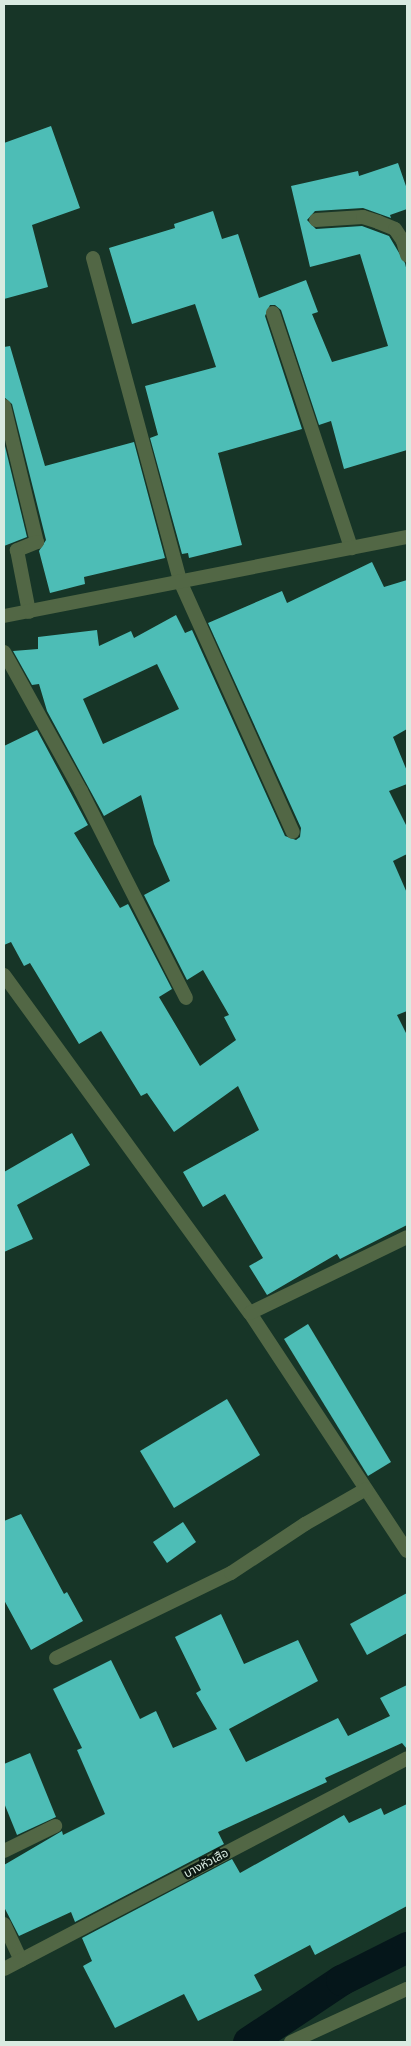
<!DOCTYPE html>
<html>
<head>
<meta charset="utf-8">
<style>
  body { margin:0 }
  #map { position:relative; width:411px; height:2046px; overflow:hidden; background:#173527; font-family:"Golos Text","Noto Sans Thai",sans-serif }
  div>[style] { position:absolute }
  .canal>* { height:31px; margin:-15.5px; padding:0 15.5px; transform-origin:15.5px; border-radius:15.5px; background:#05161a }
  .building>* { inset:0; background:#4dbdb6 }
  .service>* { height:14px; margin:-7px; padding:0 7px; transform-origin:7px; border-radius:7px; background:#526745 }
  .minor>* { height:14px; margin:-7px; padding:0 7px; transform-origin:7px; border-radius:7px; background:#526745 }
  span { translate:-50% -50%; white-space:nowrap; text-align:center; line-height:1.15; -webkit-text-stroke:5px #0d1a13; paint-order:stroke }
  .street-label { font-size:12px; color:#d9ebe1 }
  .frame { position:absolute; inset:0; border:5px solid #d9ebe1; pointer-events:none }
</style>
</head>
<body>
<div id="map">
  <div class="canal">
    <div style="left:248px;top:2042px;width:112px;rotate:-33.7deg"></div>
    <div style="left:341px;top:1980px;width:74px;rotate:-26.6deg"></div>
  </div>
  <div class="building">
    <div style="clip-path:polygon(51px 126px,80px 208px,32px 225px,48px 287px,4px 299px,4px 143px)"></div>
    <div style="clip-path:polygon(398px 163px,407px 189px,407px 209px,390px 215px,391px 218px,363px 208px,315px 211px,307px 220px,316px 229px,362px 226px,389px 236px,405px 263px,407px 272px,407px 450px,344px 469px,331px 421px,319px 425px,281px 310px,275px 305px,270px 305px,265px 316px,302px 429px,218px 453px,242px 545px,189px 558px,188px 553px,182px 554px,150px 438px,158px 435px,145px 386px,216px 367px,195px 304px,132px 324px,109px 248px,175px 228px,174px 224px,213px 211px,222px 239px,238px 234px,259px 298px,306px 280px,318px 312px,312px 314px,332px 362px,388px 346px,360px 254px,310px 267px,291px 186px,358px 171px,359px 176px)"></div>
    <div style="clip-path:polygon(10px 346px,45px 466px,134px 442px,165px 558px,84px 577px,85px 584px,50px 593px,39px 551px,46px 540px,12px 404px,4px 397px,4px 347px)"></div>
    <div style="clip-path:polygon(4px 442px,27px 537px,4px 546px)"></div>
    <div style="clip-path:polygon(evenodd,372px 562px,384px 587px,407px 580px,407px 729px,393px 737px,407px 771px,407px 784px,389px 791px,407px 827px,407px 854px,393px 861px,407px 893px,407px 1011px,397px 1015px,407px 1035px,407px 1225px,340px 1259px,337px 1254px,267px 1295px,249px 1266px,263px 1258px,225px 1194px,203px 1207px,183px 1172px,259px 1130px,238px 1086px,174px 1132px,147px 1093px,141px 1096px,101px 1031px,79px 1044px,30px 963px,24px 966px,11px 942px,4px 945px,4px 746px,37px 730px,88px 825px,74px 833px,120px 908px,128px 904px,172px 989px,159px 997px,200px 1066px,236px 1040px,224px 1017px,229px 1015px,203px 970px,187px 980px,144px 895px,170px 881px,154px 844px,141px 795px,104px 816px,47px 711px,39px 684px,32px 685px,13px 651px,38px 649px,38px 637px,97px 630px,99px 646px,131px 631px,134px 638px,176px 615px,185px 633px,192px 630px,285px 836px,296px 840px,300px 837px,301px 828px,208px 623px,282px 591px,287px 603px,372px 562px,157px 664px,179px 709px,103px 744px,83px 699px,157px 664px)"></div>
    <div style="clip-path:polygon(72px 1133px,90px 1165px,17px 1205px,33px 1239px,4px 1252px,4px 1172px)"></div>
    <div style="clip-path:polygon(308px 1324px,391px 1462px,368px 1476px,284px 1339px)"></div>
    <div style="clip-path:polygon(227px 1399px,260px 1455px,174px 1508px,140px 1451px)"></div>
    <div style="clip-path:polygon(21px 1514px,64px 1594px,67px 1592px,83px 1621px,31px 1650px,4px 1600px,4px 1521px)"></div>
    <div style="clip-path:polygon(183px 1522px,196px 1542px,167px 1563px,153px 1542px)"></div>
    <div style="clip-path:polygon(407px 1593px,407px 1633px,367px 1655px,350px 1624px)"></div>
    <div style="clip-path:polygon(221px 1614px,244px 1664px,298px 1640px,318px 1681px,229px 1729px,246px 1762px,338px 1718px,348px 1736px,390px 1716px,380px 1698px,407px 1685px,407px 1749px,402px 1743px,325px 1778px,327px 1782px,218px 1832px,224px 1844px,75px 1922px,71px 1912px,19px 1936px,4px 1907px,4px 1865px,62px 1831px,63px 1835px,105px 1814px,77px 1750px,82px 1748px,53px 1689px,111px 1660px,140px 1719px,156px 1711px,173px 1748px,217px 1729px,196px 1693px,201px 1690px,175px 1637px)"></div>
    <div style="clip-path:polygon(30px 1753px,56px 1817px,17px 1835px,4px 1803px,4px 1764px)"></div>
    <div style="clip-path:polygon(407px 1804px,407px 1906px,315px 1955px,310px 1945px,254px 1975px,262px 1990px,198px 2021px,184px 1994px,115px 2028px,83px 1966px,92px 1961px,82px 1938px,232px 1859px,240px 1873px,344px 1815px,349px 1823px,381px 1808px,384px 1815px)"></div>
  </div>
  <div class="service">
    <div style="left:316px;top:220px;width:47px;rotate:-3.7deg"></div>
    <div style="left:363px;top:217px;width:16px;rotate:18deg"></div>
    <div style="left:378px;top:222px;width:18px;rotate:22deg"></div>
    <div style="left:395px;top:229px;width:14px;rotate:56deg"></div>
    <div style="left:403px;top:241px;width:15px;rotate:74deg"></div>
    <div style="left:4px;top:406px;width:140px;rotate:76.4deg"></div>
    <div style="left:37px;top:542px;width:22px;rotate:158deg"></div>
    <div style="left:17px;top:550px;width:63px;rotate:79deg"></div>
  </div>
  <div class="minor">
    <div style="left:93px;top:258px;width:335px;rotate:74.9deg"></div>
    <div style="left:180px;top:581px;width:275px;rotate:65.8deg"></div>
    <div style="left:273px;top:313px;width:248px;rotate:71.6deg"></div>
    <div style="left:4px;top:616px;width:411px;rotate:-11.1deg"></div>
    <div style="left:4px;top:652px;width:159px;rotate:61deg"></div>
    <div style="left:81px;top:791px;width:232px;rotate:63.1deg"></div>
    <div style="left:4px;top:975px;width:418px;rotate:54deg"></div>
    <div style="left:250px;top:1313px;width:285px;rotate:56.6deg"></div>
    <div style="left:250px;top:1313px;width:174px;rotate:-25.8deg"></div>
    <div style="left:56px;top:1658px;width:195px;rotate:-25.9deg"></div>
    <div style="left:231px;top:1573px;width:89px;rotate:-33.5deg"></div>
    <div style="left:305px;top:1524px;width:70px;rotate:-29.8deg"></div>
    <div style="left:4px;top:1851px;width:57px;rotate:-26.1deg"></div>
    <div style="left:4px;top:1924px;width:40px;rotate:65deg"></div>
    <div style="left:4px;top:1969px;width:455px;rotate:-27.6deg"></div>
    <div style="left:291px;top:2042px;width:128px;rotate:-24.6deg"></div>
  </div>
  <div class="street-label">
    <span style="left:206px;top:1863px;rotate:-28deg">บางหัวเสือ</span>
  </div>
  <div class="frame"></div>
</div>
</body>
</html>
